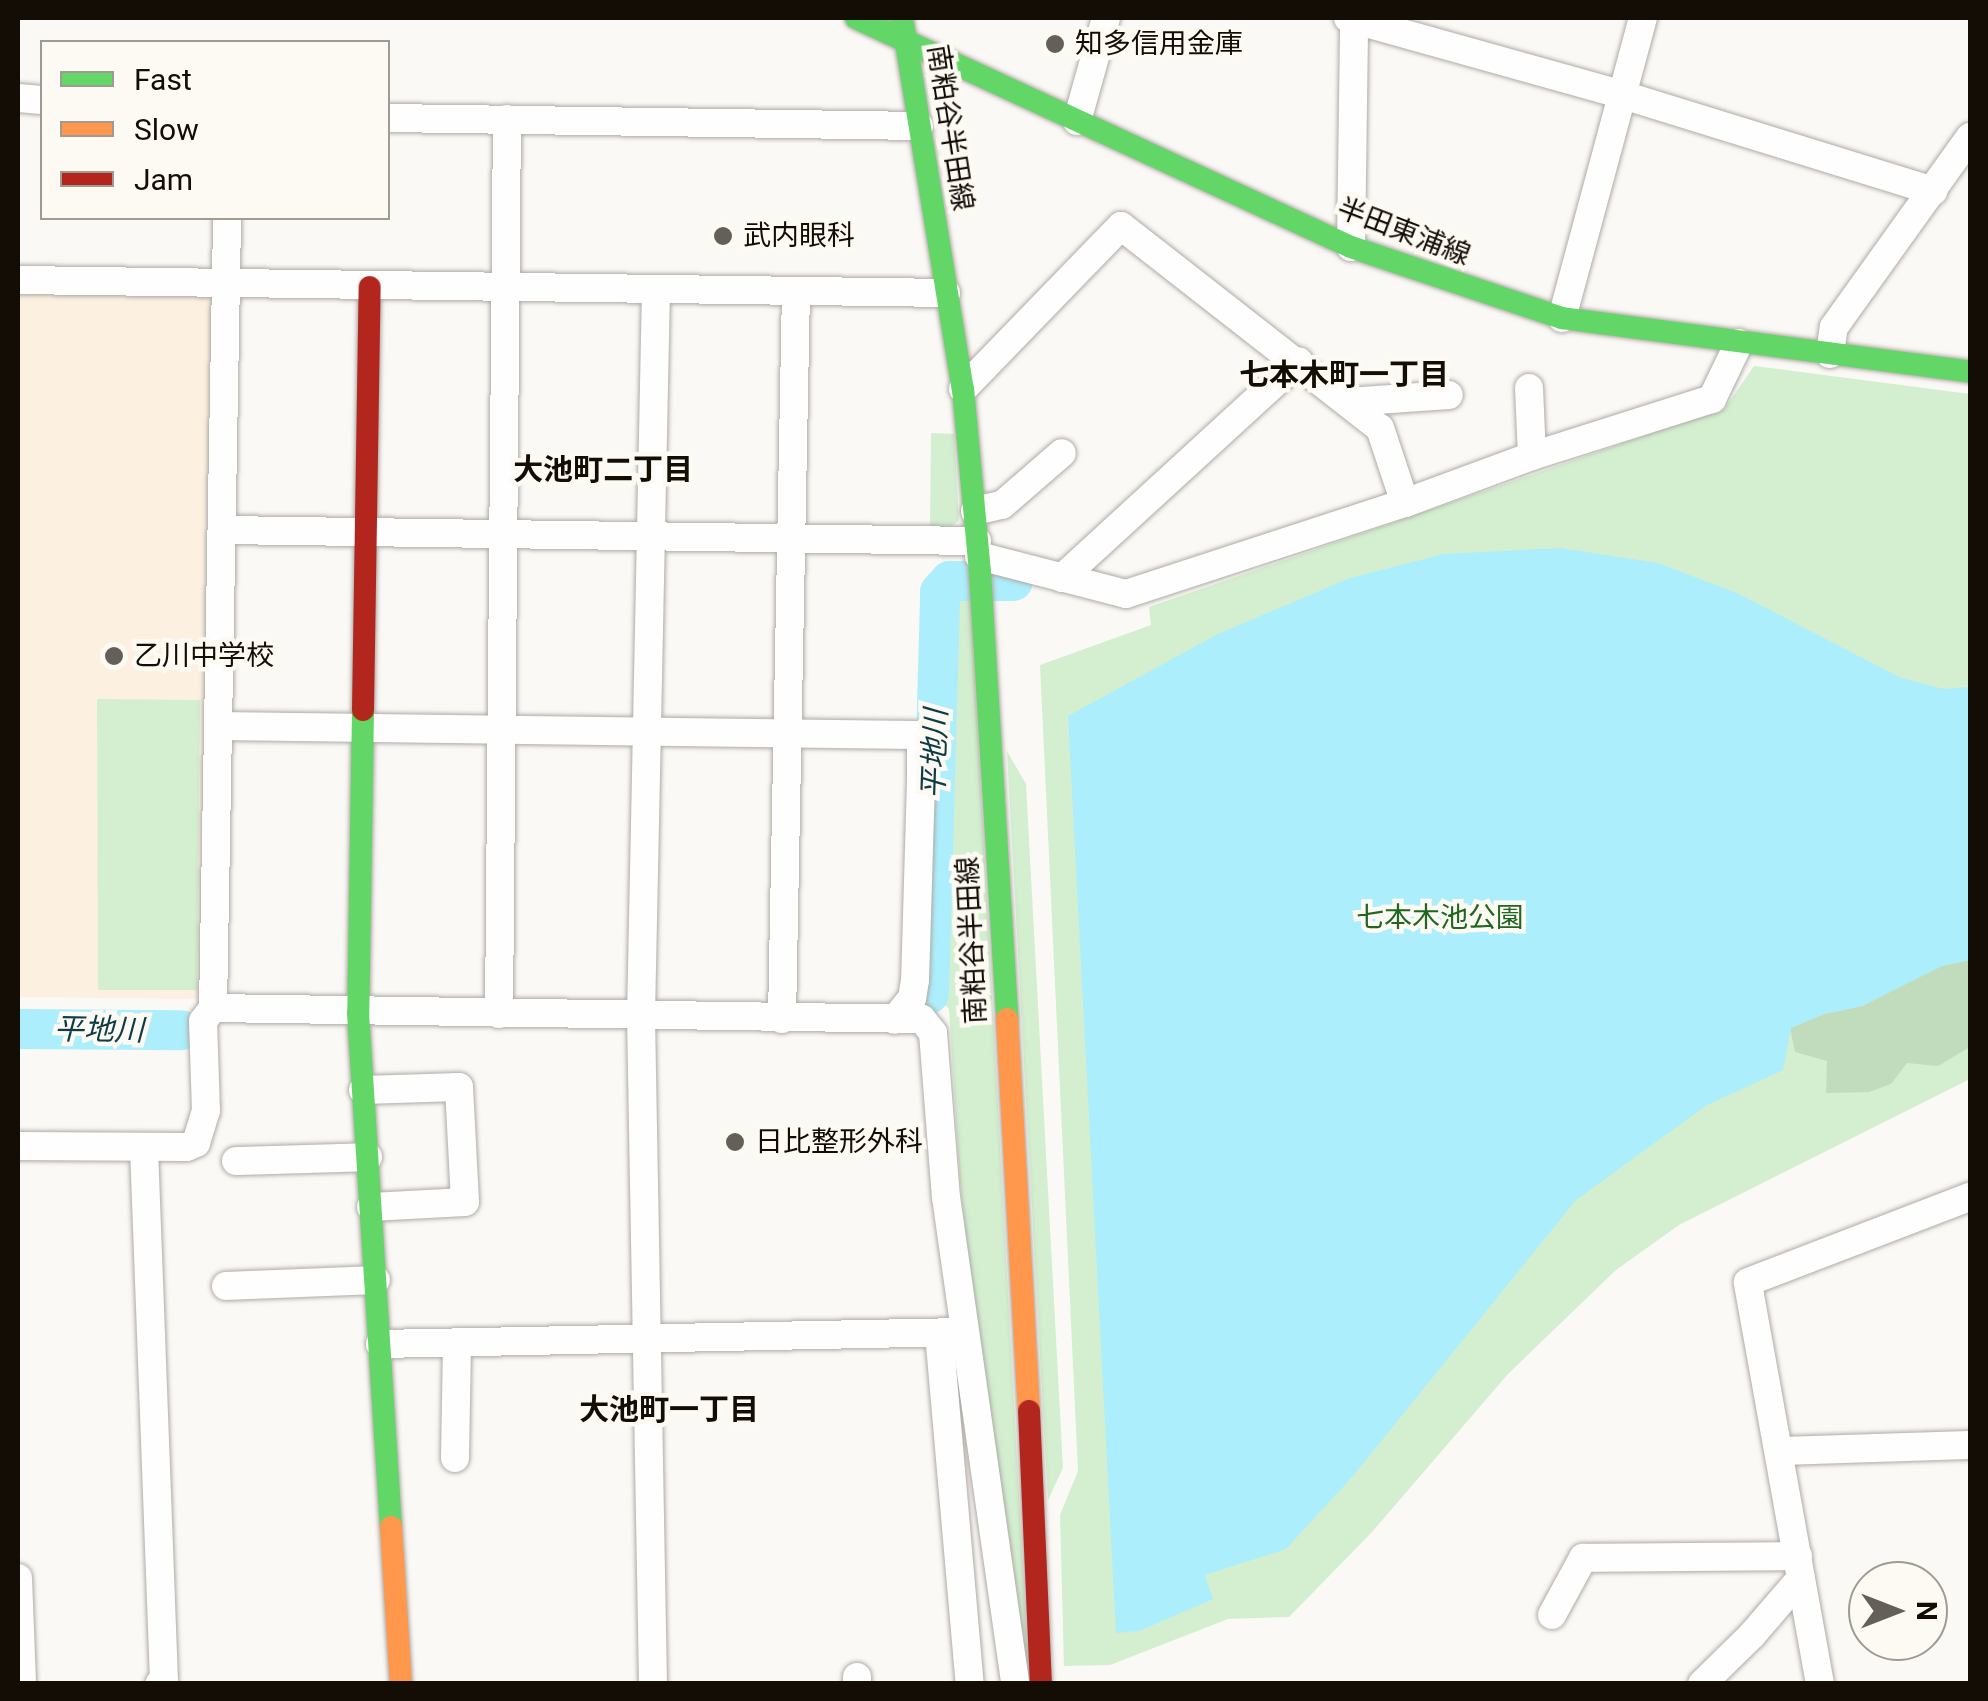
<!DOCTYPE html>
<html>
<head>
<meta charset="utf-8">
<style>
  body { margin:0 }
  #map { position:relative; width:1988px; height:1701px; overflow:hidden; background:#fbf9f6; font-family:Roboto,"Noto Sans JP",sans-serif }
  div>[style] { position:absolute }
  .built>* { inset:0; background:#fcf1e1 }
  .green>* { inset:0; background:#d3efcf }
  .forest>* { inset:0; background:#c0dcbc }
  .water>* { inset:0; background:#aceefc }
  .river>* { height:40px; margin:-20px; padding:0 20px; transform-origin:20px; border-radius:20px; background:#aceefc }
  .roads { filter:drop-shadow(0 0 2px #afaba5) drop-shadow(0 0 2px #afaba5) }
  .street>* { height:28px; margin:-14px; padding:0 14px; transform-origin:14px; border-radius:14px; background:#fefefe }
  .fast>* { height:22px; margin:-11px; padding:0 11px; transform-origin:11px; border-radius:11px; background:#63d668 }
  .slow>* { height:22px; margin:-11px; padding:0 11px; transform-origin:11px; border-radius:11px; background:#ff974d }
  .jam>* { height:22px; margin:-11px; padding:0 11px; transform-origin:11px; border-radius:11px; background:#b3261e }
  .dots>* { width:28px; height:28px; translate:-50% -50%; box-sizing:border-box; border:5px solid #fdfaf4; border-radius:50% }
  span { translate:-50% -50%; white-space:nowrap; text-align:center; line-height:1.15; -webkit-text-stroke:9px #fdfaf4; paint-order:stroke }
  .poi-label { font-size:28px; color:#130d05 }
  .left { translate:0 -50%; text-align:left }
  .street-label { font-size:28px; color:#130d05 }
  .park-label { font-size:28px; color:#1f6620 }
  .neighbourhood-label { font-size:30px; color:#130d05; font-weight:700 }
  .water-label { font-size:30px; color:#0e3c45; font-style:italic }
  .frame { position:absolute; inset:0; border:20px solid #130d05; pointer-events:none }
  .legend { position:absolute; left:40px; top:40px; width:350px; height:180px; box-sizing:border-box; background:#fdfaf4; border:2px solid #9f9b94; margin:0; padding:12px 18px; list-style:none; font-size:30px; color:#130d05 }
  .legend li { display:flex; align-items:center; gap:20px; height:50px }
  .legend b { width:50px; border:2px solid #9f9b94 }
  .north { position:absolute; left:1848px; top:1561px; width:100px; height:100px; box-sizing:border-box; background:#fdfaf4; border:2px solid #9f9b94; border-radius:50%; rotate:90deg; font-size:28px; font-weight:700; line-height:40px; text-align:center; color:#130d05 }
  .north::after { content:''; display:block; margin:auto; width:35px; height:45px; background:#646059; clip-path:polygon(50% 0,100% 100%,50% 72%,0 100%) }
</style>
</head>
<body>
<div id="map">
  <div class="built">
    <div style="clip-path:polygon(18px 290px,188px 291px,211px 298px,218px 320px,200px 996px,196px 999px,18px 997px)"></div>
  </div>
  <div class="green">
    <div style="clip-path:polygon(1754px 366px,1970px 394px,1970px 1079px,1679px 1225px,1616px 1270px,1508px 1374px,1372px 1532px,1289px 1617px,1228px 1619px,1110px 1665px,1064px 1666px,1060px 1515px,1078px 1471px,1040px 665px,1151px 625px,1149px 607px,1725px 408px)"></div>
    <div style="clip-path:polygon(931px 433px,954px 434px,959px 521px,950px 527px,930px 528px)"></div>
    <div style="clip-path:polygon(970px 590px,1029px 1683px,1022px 1683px,980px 1354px,960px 1182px,949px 1009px,935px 994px,947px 598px)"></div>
    <div style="clip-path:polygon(97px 699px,200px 700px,197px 990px,98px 990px)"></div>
    <div style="clip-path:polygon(1007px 751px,1026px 784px,1063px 1468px,1048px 1500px)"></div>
  </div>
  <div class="forest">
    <div style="clip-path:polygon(1970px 960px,1970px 1047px,1938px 1066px,1907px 1063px,1891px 1084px,1869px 1092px,1826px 1093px,1827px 1061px,1795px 1052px,1790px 1028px,1824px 1014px,1862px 1006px,1941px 966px)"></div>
  </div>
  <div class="water">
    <div style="clip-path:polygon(1560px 548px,1658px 563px,1739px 594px,1901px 678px,1944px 689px,1970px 687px,1970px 960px,1942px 966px,1862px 1006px,1824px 1014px,1791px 1028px,1783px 1070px,1707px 1105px,1576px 1200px,1353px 1476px,1286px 1549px,1205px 1575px,1213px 1599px,1139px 1631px,1116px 1633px,1068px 716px,1218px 634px,1350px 578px,1444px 554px)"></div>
  </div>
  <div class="river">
    <div style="left:929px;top:994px;width:402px;rotate:-88.4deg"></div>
    <div style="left:940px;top:592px;width:15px;rotate:-48deg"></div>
    <div style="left:950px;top:581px;width:63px"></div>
    <div style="left:18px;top:1029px;width:163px;rotate:0.4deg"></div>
  </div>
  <div class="roads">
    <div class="street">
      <div style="left:1348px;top:18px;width:286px;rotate:15.6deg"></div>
      <div style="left:1623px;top:95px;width:325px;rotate:17.2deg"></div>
      <div style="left:18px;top:98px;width:24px;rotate:5deg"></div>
      <div style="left:388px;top:118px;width:531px;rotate:0.86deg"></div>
      <div style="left:1077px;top:121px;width:107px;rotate:-74.3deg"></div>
      <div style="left:1351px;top:247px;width:229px;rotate:-89.2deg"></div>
      <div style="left:18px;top:280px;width:928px;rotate:0.8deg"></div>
      <div style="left:1562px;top:318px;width:311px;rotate:-74.9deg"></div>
      <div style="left:1830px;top:354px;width:27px;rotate:-82deg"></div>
      <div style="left:1834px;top:327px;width:234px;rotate:-54.4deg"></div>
      <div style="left:1529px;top:388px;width:68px;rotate:87.5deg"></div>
      <div style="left:963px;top:389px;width:227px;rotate:-45.9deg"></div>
      <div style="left:1121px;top:226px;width:328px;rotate:38deg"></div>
      <div style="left:1380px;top:428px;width:79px;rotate:71.6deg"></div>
      <div style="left:1405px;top:503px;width:135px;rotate:-20.3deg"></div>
      <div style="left:1532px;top:456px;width:189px;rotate:-17.6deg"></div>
      <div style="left:1712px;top:399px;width:62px;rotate:-64.3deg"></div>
      <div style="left:1348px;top:402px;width:101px;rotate:-4deg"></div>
      <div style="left:975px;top:511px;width:28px;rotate:-13deg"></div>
      <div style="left:1002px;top:505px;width:79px;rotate:-40.9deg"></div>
      <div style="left:223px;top:530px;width:754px;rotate:0.84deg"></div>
      <div style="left:979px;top:556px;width:152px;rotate:14.5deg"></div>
      <div style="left:1126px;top:594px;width:293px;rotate:-18.1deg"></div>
      <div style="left:1062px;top:578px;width:321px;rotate:-42.5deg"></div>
      <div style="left:219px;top:726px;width:697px;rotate:0.74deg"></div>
      <div style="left:916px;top:735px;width:9px;rotate:58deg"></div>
      <div style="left:921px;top:743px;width:37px;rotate:90deg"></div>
      <div style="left:921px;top:780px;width:200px;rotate:91.7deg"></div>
      <div style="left:915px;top:980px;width:18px;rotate:99deg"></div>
      <div style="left:912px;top:998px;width:28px;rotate:129deg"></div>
      <div style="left:213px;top:1008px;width:709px;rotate:0.89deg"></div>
      <div style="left:922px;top:1019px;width:18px;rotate:52deg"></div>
      <div style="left:933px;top:1033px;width:165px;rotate:85.5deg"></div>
      <div style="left:946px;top:1197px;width:492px;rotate:81.9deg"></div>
      <div style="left:499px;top:1014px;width:895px;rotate:-89.49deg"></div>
      <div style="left:782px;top:1019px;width:726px;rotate:-88.9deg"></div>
      <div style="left:363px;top:1090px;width:96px;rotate:-1.8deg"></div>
      <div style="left:459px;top:1087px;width:115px;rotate:87deg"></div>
      <div style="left:465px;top:1202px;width:94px;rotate:177deg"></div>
      <div style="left:18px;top:1146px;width:169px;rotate:0.3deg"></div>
      <div style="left:187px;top:1147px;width:10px;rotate:-24deg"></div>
      <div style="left:196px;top:1143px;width:34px;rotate:-73deg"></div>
      <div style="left:206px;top:1111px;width:90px;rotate:-91.9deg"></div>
      <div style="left:203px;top:1021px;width:16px;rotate:-52deg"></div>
      <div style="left:213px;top:1008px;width:790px;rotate:-88.98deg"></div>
      <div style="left:144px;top:1148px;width:532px;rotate:87.85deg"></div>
      <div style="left:164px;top:1680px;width:6px;rotate:141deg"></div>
      <div style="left:236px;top:1161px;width:132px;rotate:-1.7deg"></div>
      <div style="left:226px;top:1286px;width:150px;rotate:-2.3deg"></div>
      <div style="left:939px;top:1333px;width:352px;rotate:85deg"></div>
      <div style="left:380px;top:1344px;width:584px;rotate:-1.18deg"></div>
      <div style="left:1780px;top:1451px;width:190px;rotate:-1.8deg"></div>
      <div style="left:455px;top:1458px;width:115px;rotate:-89deg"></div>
      <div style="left:18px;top:1578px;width:106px;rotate:87.8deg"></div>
      <div style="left:1552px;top:1615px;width:65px;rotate:-61.5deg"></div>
      <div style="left:1583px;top:1558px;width:215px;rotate:-0.5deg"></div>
      <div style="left:857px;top:1677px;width:7px;rotate:90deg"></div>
      <div style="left:653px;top:1684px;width:667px;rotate:-91.03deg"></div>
      <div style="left:641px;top:1017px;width:728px;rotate:-88.82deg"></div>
      <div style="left:1702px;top:1684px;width:70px;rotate:-44.4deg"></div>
      <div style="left:1752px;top:1635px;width:75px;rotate:-49.3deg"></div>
      <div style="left:1820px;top:1684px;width:408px;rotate:-100.2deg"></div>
      <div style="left:1748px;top:1282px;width:238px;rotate:-21deg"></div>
    </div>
    <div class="fast">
      <div style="left:856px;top:18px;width:545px;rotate:24.83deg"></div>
      <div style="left:1351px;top:247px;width:223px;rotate:18.6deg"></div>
      <div style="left:1562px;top:318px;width:412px;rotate:7.5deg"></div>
      <div style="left:902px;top:18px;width:376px;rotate:80.7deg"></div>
      <div style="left:963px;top:389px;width:184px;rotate:84.7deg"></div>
      <div style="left:980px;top:572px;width:448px;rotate:86.5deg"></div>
      <div style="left:363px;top:710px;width:303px;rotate:90.9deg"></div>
      <div style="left:358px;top:1013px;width:515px;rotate:86.33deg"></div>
    </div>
    <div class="slow">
      <div style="left:1007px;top:1019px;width:393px;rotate:86.8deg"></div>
      <div style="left:391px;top:1527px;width:157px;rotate:86.4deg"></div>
    </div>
    <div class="jam">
      <div style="left:363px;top:710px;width:423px;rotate:-89.1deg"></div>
      <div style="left:1029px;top:1411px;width:273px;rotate:87.5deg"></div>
    </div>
  </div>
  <div class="dots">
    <div style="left:1055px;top:44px;background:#646059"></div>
    <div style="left:723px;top:236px;background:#646059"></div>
    <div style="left:114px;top:656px;background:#646059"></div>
    <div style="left:735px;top:1142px;background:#646059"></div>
  </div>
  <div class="poi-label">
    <span class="left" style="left:1075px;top:44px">知多信用金庫</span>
    <span class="left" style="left:743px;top:236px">武内眼科</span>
    <span class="left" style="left:134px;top:656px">乙川中学校</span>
    <span class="left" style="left:755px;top:1142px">日比整形外科</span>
  </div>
  <div class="street-label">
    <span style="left:950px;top:128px;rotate:81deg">南粕谷半田線</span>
    <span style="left:1404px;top:232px;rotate:21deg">半田東浦線</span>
    <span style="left:972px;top:940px;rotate:-93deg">南粕谷半田線</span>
  </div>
  <div class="park-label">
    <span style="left:1440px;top:918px">七本木池公園</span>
  </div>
  <div class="neighbourhood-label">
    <span style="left:1344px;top:375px">七本木町一丁目</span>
    <span style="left:603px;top:470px">大池町二丁目</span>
    <span style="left:669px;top:1410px">大池町一丁目</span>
  </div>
  <div class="water-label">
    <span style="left:935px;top:754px;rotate:-88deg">平地川</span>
    <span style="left:99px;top:1030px;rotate:1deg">平地川</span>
  </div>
  <div class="frame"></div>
  <ul class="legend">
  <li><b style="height:12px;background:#63d668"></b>Fast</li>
  <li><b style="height:12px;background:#ff974d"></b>Slow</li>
  <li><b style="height:12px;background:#b3261e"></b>Jam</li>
  </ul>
  <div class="north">N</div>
</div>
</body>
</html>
